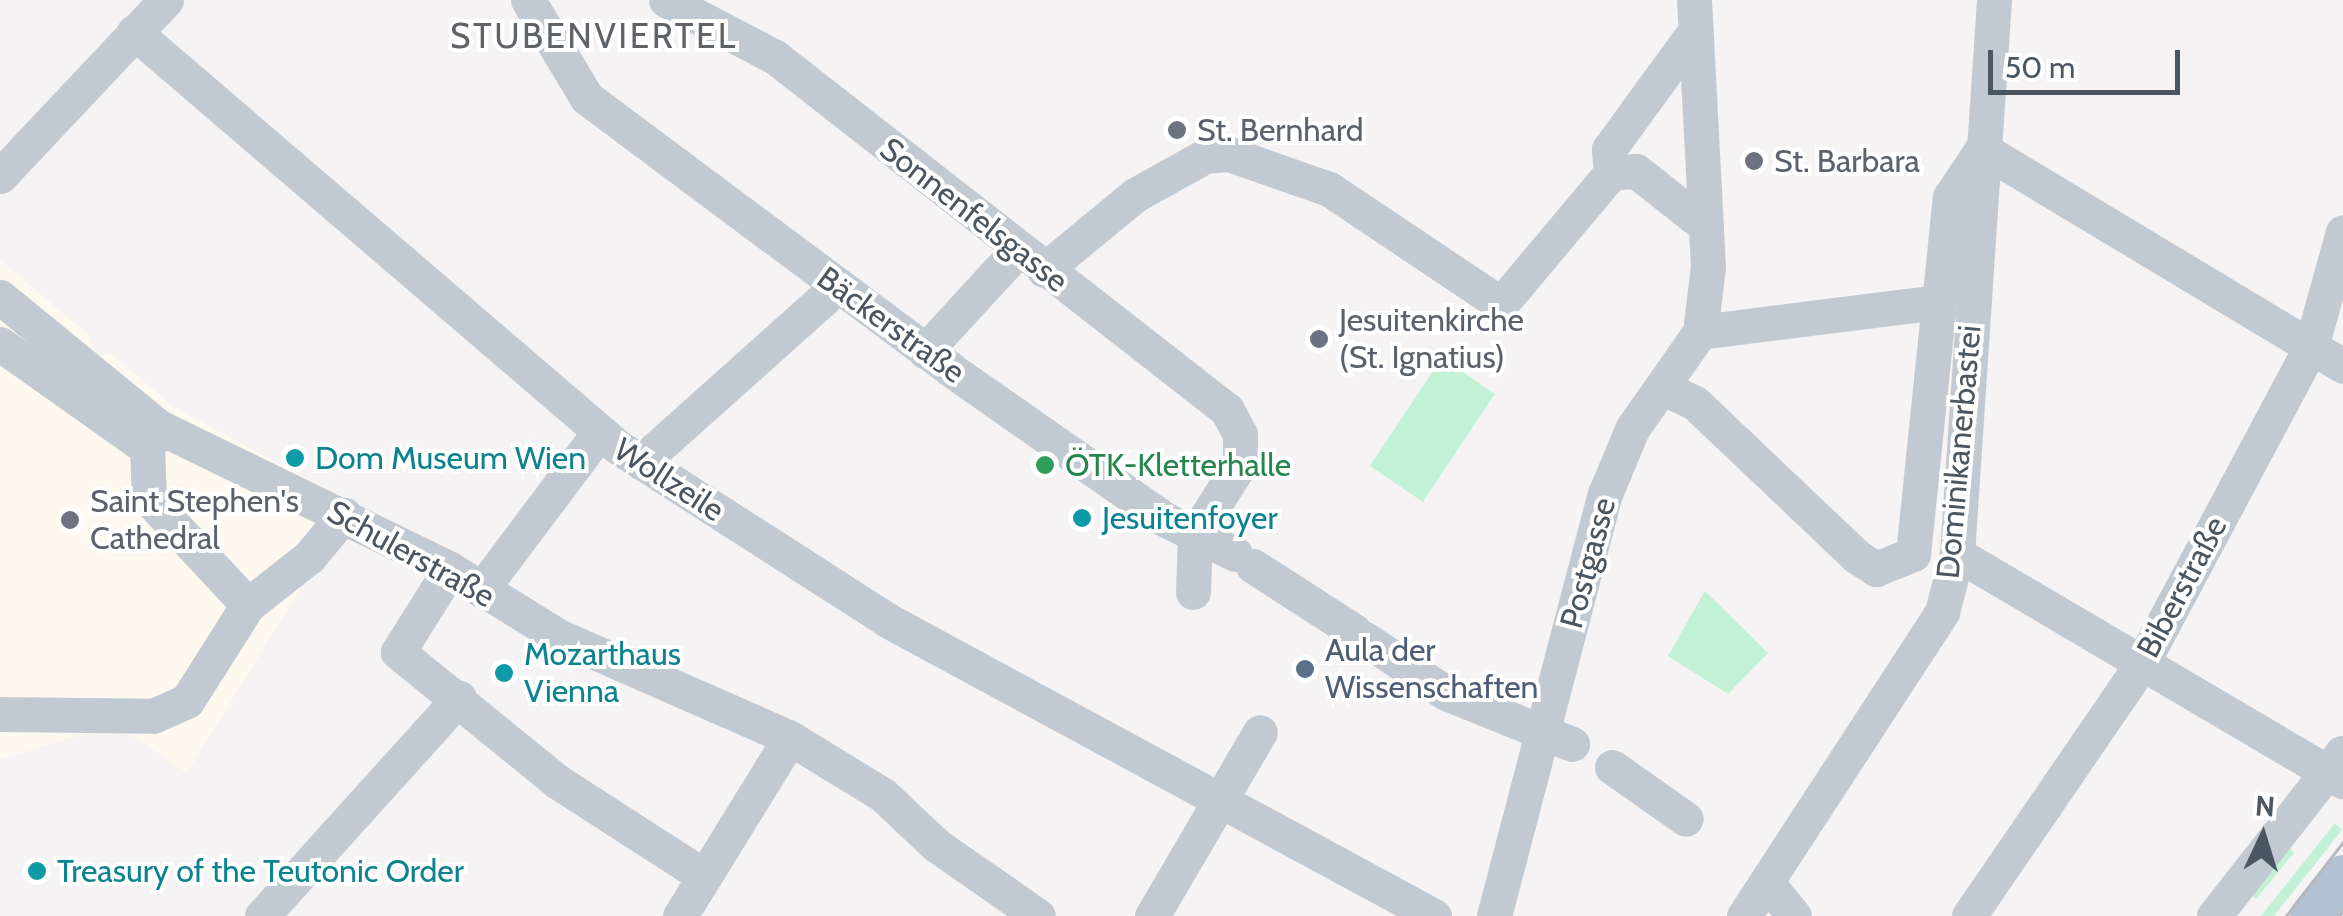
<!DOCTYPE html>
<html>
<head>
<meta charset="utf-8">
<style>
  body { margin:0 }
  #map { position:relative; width:2343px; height:916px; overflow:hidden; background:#f5f3f3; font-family:Cabin,sans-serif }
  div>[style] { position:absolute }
  .commercial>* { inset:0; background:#fdf9ef }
  .green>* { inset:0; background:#c3f1d5 }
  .minor>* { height:35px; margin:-17.5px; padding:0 17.5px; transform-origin:17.5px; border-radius:17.5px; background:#c1cad2 }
  .major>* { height:42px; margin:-21px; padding:0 21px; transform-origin:21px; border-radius:21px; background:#b3c2d1 }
  .tram>* { height:2.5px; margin:-1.25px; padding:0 1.25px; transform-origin:1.25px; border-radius:1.25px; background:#b5b8bd }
  .dots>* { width:28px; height:28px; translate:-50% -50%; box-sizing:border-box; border:5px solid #fff; border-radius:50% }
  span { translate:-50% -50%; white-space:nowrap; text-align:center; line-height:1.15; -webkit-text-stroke:8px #fff; paint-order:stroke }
  .worship-label { font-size:32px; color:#5b616d }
  .left { translate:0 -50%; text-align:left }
  .street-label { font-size:32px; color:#4a5661 }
  .culture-label { font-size:32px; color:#0d838f }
  .leisure-label { font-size:32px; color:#27864d }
  .service-label { font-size:32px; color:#4e5e75 }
  .neighbourhood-label { font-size:35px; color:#5f6368; letter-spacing:2.5px }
  .north { position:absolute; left:2213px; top:786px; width:100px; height:100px; -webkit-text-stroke:8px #fff; paint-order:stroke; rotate:4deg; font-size:28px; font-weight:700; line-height:40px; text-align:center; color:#4a5661 }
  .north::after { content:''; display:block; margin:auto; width:35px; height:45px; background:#4a5661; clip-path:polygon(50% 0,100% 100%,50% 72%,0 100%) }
  .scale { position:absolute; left:1988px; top:50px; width:192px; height:45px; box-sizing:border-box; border:5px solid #4a5661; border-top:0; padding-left:12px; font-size:30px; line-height:35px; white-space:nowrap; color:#4a5661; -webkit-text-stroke:8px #fff; paint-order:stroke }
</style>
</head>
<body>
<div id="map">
  <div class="commercial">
    <div style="clip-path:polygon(0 260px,89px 335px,97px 358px,109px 352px,174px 407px,364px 510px,337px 529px,187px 773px,115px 724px,0 760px)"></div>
  </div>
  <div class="green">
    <div style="clip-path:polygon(1442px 358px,1495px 394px,1423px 502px,1370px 466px)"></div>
    <div style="clip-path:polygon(1705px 591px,1768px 653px,1728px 694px,1668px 656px)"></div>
    <div style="clip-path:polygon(2335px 823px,2342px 830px,2274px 916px,2261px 916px)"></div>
    <div style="clip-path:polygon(2288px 845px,2294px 853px,2256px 899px,2250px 893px)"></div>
  </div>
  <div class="minor">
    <div style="left:528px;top:0;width:114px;rotate:59deg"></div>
    <div style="left:587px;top:98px;width:453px;rotate:36.7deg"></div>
    <div style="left:950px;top:369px;width:261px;rotate:35deg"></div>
    <div style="left:1164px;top:519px;width:79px;rotate:26.2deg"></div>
    <div style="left:666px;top:0;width:123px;rotate:27.6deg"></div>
    <div style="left:775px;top:57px;width:574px;rotate:37.99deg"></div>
    <div style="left:1227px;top:410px;width:27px;rotate:62deg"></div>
    <div style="left:1240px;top:434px;width:30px;rotate:90deg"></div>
    <div style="left:1240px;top:464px;width:84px;rotate:122.4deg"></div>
    <div style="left:1195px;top:535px;width:57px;rotate:92deg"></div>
    <div style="left:134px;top:32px;width:638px;rotate:40.61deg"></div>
    <div style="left:618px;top:447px;width:320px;rotate:32.7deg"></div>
    <div style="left:887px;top:620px;width:622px;rotate:28.42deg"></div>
    <div style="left:1982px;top:149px;width:421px;rotate:31deg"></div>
    <div style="left:1611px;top:173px;width:24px;rotate:-95deg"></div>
    <div style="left:1609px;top:149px;width:137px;rotate:-53.9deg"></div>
    <div style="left:1611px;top:173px;width:25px;rotate:-5deg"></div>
    <div style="left:1636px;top:171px;width:89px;rotate:38.2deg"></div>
    <div style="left:0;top:176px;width:242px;rotate:-46.7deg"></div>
    <div style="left:1044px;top:270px;width:118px;rotate:-39.5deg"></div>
    <div style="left:1135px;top:195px;width:80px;rotate:-29.1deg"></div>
    <div style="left:1205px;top:156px;width:24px;rotate:-5deg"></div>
    <div style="left:1229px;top:154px;width:106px;rotate:19.3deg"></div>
    <div style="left:1329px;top:189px;width:207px;rotate:33.8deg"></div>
    <div style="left:1501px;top:304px;width:171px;rotate:-50deg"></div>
    <div style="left:0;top:297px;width:205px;rotate:39.3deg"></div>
    <div style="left:159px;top:427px;width:324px;rotate:26deg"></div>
    <div style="left:450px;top:569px;width:127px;rotate:31.8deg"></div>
    <div style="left:558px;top:636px;width:253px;rotate:23.7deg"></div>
    <div style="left:790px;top:738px;width:109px;rotate:31.5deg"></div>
    <div style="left:883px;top:795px;width:73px;rotate:43.3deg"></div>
    <div style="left:936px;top:845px;width:124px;rotate:34.8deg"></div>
    <div style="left:1700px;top:332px;width:239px;rotate:-7.2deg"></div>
    <div style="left:0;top:344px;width:180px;rotate:35.3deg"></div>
    <div style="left:925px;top:351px;width:137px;rotate:-47.4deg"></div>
    <div style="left:1666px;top:389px;width:32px;rotate:26deg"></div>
    <div style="left:1695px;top:403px;width:222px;rotate:43.5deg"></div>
    <div style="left:1856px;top:556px;width:24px;rotate:33deg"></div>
    <div style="left:1876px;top:569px;width:40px;rotate:-22deg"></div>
    <div style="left:1913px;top:554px;width:359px;rotate:-84.1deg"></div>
    <div style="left:1950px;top:197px;width:58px;rotate:-56.3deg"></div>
    <div style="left:641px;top:462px;width:264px;rotate:-41.8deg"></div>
    <div style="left:1957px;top:554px;width:448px;rotate:30.5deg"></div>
    <div style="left:1253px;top:566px;width:120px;rotate:32.8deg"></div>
    <div style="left:450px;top:569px;width:98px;rotate:122.1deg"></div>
    <div style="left:398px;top:652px;width:206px;rotate:39.1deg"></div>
    <div style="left:558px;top:782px;width:174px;rotate:32.8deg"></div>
    <div style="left:481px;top:590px;width:195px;rotate:-53.1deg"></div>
    <div style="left:248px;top:605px;width:78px;rotate:-38.2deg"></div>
    <div style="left:309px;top:557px;width:55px;rotate:-50.2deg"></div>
    <div style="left:1365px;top:639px;width:97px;rotate:33.7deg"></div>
    <div style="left:1446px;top:693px;width:136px;rotate:22deg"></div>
    <div style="left:0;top:714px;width:153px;rotate:0.7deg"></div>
    <div style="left:153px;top:716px;width:37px;rotate:-24deg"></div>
    <div style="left:187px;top:701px;width:114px;rotate:-57.6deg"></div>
    <div style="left:248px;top:605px;width:145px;rotate:-133deg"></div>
    <div style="left:149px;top:499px;width:51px;rotate:-92.2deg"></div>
    <div style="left:147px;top:448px;width:24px;rotate:-60deg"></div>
    <div style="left:1612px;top:767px;width:90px;rotate:35.1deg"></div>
    <div style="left:1768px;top:884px;width:41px;rotate:50.9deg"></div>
    <div style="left:262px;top:916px;width:294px;rotate:-47.9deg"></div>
    <div style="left:680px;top:916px;width:209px;rotate:-58.3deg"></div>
    <div style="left:1152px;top:916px;width:213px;rotate:-59.6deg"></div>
    <div style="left:1494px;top:916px;width:436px;rotate:-75.3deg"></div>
    <div style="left:1605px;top:494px;width:70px;rotate:-67.4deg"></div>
    <div style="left:1632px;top:429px;width:118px;rotate:-55deg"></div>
    <div style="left:1700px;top:332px;width:65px;rotate:-83deg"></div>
    <div style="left:1708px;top:267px;width:267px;rotate:-93deg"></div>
    <div style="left:1744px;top:916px;width:363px;rotate:-56.9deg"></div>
    <div style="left:1942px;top:612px;width:60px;rotate:-75.5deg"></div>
    <div style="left:1957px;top:554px;width:555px;rotate:-86.18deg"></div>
    <div style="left:1969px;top:916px;width:304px;rotate:-55.6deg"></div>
    <div style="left:2141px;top:665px;width:361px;rotate:-61.9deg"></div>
    <div style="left:2311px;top:347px;width:119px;rotate:-74.5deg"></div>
    <div style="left:2214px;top:916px;width:207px;rotate:-51.9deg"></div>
  </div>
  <div class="major">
    <div style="left:2311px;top:916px;width:51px;rotate:-51.3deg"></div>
  </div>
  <div class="tram">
    <div style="left:2286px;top:916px;width:93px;rotate:-52.4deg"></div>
    <div style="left:2339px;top:916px;width:6px;rotate:-51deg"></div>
  </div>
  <div class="dots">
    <div style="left:1177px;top:130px;background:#6b7280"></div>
    <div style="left:1754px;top:161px;background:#6b7280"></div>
    <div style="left:1319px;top:339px;background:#6b7280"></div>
    <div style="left:295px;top:458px;background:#0f9aa8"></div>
    <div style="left:1045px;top:465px;background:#2e9e5b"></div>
    <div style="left:1082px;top:518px;background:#0f9aa8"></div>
    <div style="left:70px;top:520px;background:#6b7280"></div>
    <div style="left:1305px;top:669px;background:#5c6f8a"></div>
    <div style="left:504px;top:673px;background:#0f9aa8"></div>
    <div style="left:37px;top:871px;background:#0f9aa8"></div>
  </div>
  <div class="worship-label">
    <span class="left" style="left:1197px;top:130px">St. Bernhard</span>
    <span class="left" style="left:1774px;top:161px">St. Barbara</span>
    <span class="left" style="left:1339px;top:339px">Jesuitenkirche<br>(St. Ignatius)</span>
    <span class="left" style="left:90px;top:520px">Saint Stephen's<br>Cathedral</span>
  </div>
  <div class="street-label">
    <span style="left:974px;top:215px;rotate:38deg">Sonnenfelsgasse</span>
    <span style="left:891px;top:325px;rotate:36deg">Bäckerstraße</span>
    <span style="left:1959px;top:452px;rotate:-85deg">Dominikanerbastei</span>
    <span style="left:669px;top:480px;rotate:33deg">Wollzeile</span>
    <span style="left:411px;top:554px;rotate:29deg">Schulerstraße</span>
    <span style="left:1588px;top:563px;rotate:-75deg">Postgasse</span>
    <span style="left:2182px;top:587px;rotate:-62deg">Biberstraße</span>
  </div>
  <div class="culture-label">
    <span class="left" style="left:315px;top:458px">Dom Museum Wien</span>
    <span class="left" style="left:1102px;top:518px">Jesuitenfoyer</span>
    <span class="left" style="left:524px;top:673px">Mozarthaus<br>Vienna</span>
    <span class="left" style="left:57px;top:871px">Treasury of the Teutonic Order</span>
  </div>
  <div class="leisure-label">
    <span class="left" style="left:1065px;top:465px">ÖTK-Kletterhalle</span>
  </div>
  <div class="service-label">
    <span class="left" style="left:1325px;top:669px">Aula der<br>Wissenschaften</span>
  </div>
  <div class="neighbourhood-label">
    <span style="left:594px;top:36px">STUBENVIERTEL</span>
  </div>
  <div class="north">N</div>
  <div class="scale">50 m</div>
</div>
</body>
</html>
